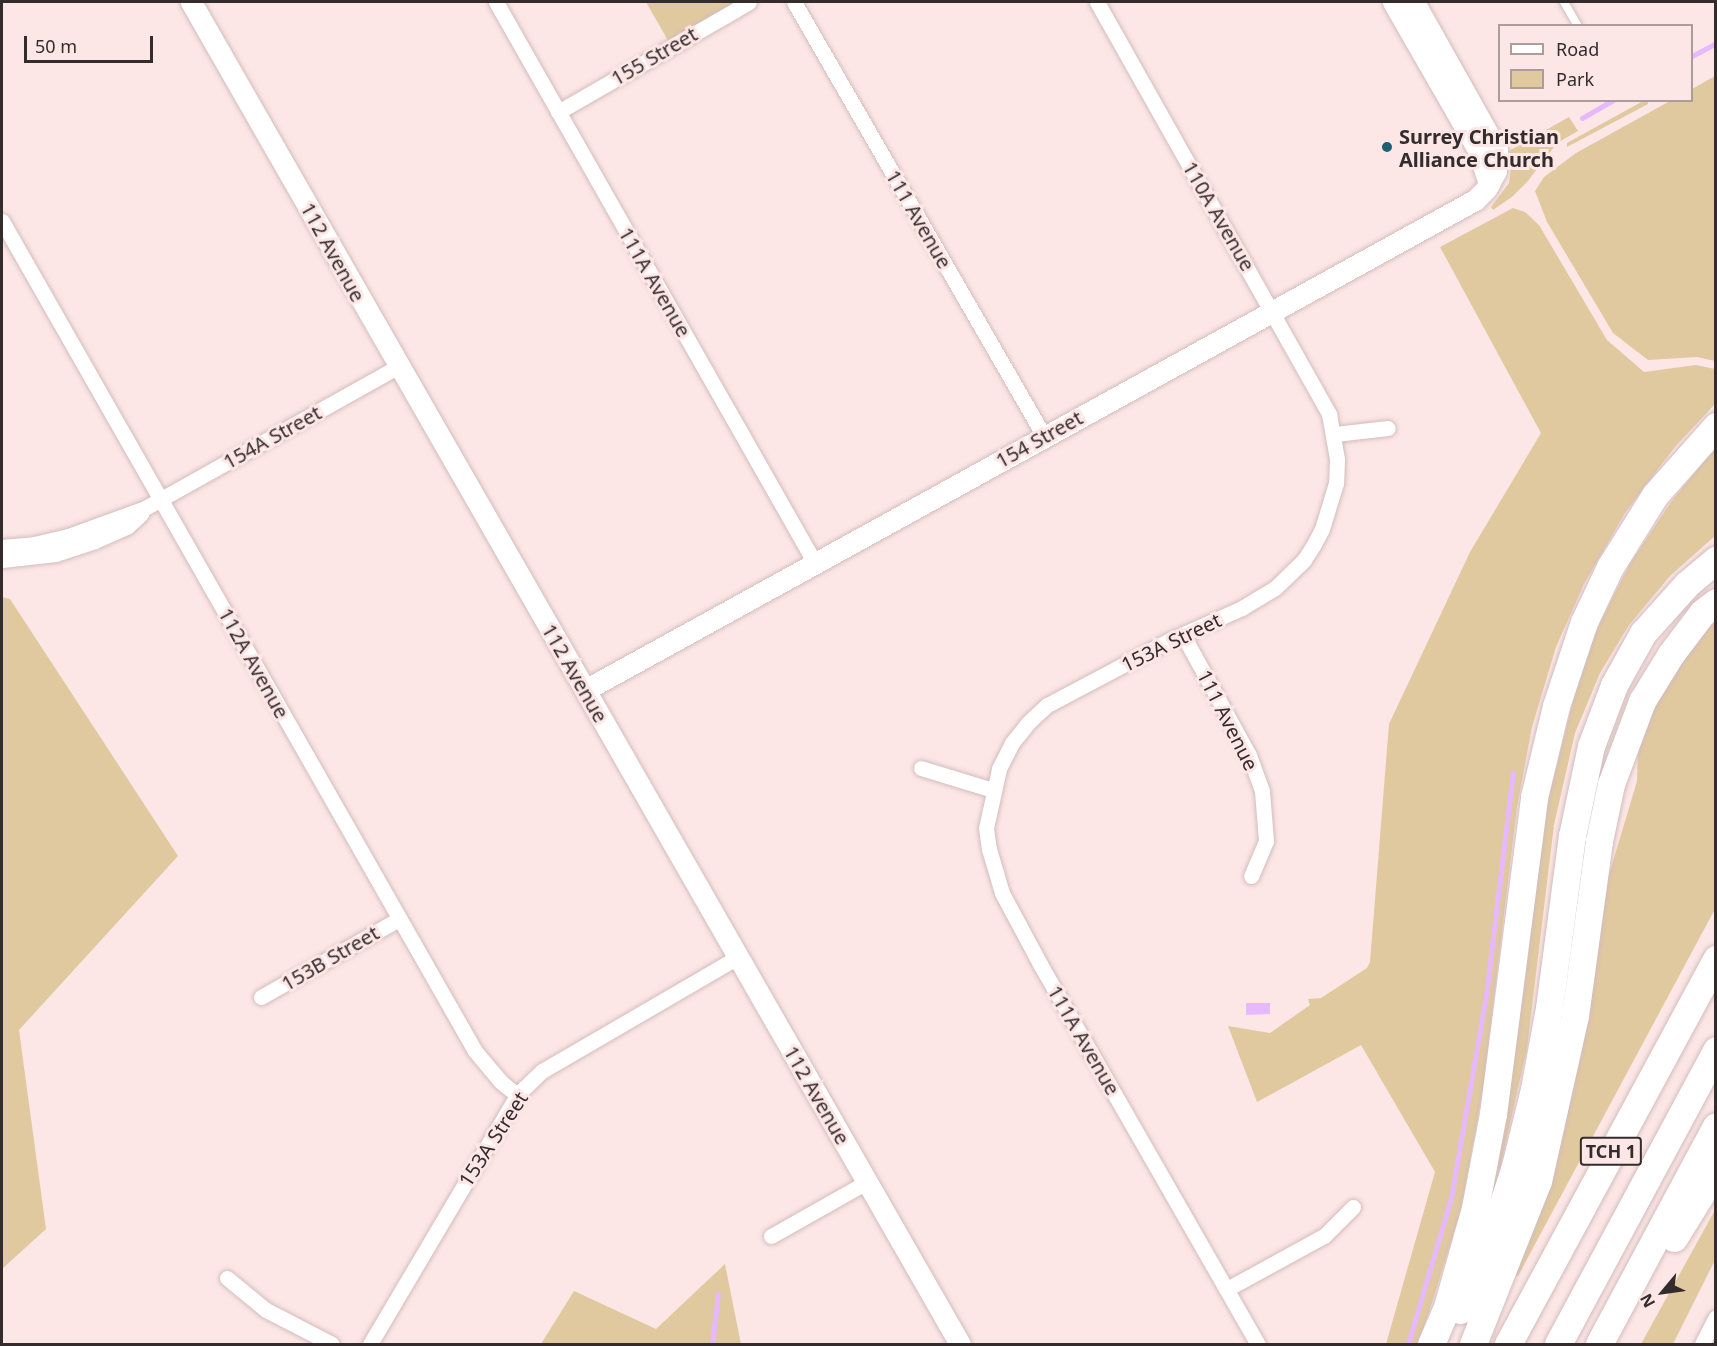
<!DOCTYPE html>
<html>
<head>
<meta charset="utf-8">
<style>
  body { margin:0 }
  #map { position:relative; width:1717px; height:1346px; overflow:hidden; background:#fde6e6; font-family:"Noto Sans",sans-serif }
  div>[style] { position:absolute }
  .green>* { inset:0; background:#e1c99f }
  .water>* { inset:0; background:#e7b9fc }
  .stream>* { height:5px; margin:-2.5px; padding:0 2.5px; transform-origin:2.5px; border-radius:2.5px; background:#e7b9fc }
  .roads { filter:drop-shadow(0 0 2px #d2bcbc) drop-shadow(0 0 2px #d2bcbc) }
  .lane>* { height:8px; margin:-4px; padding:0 4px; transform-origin:4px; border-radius:4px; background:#fff }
  .street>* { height:15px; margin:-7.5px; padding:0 7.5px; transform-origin:7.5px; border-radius:7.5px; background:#fff }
  .secondary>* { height:21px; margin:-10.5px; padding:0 10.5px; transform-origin:10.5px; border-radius:10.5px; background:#fff }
  .highway>* { height:27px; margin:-13.5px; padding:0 13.5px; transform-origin:13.5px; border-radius:13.5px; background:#fff }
  .dots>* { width:16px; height:16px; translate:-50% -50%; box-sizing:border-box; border:3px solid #fde6e6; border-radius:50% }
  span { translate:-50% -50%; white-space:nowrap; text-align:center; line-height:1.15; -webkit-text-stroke:6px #fde6e6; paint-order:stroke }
  .shield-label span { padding:2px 4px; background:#fde6e6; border:2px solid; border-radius:4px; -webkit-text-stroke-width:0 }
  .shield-label { font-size:18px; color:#342c2c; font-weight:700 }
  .street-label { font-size:20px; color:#342c2c }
  .poi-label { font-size:20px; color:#342c2c; font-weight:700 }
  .left { translate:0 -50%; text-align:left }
  .frame { position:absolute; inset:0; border:3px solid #342c2c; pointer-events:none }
  .legend { position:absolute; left:1498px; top:24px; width:195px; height:78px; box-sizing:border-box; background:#fde6e6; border:2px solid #ad9c9c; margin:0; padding:8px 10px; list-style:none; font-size:18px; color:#342c2c }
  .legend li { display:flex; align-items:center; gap:12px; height:30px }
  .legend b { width:30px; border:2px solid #ad9c9c }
  .north { position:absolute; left:1633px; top:1262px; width:60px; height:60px; -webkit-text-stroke:4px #fde6e6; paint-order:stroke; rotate:241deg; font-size:16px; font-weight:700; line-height:24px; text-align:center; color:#342c2c }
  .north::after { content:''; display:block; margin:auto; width:21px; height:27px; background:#342c2c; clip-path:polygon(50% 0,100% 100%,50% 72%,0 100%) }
  .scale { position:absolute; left:24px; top:36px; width:129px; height:27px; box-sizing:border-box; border:3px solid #342c2c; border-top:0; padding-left:8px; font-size:18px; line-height:21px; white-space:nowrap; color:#342c2c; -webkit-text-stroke:4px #fde6e6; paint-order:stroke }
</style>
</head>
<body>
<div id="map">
  <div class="green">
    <div style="clip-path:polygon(646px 2px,743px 2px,670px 44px)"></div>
    <div style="clip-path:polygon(1715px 76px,1715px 361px,1697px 357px,1648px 360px,1613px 333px,1547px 222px,1535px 191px,1544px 177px,1576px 153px,1670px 101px,1692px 100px,1692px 89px)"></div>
    <div style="clip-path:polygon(1645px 100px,1648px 101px,1648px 104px,1567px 147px,1567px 143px)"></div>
    <div style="clip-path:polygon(1569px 117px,1578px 131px,1557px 143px,1527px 182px,1512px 197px,1493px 210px,1491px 207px,1509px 183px,1512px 162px,1509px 151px)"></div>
    <div style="clip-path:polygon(1513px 208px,1525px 212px,1539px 225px,1607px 340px,1644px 372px,1696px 365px,1715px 369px,1715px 404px,1674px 448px,1625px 513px,1584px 584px,1556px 647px,1532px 727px,1517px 807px,1483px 1089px,1461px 1210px,1419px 1344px,1386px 1344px,1435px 1172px,1361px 1045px,1257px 1102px,1228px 1026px,1270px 1033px,1310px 1005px,1308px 999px,1321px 998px,1367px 968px,1370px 962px,1389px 724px,1470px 552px,1541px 433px,1440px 247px)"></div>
    <div style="clip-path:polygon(1715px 448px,1715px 536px,1670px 576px,1629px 625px,1600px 673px,1575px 733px,1554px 825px,1527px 1048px,1500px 1168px,1493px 1166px,1546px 809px,1579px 677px,1601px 620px,1631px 562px,1671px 502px)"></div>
    <div style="clip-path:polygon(2px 597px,10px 599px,178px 856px,19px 1030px,46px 1229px,2px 1269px)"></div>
    <div style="clip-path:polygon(1715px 621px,1715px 909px,1518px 1276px,1515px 1274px,1556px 1156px,1581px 1056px,1606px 885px,1637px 781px,1638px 749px,1659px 698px,1688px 653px)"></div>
    <div style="clip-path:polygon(1715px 1210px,1715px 1260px,1673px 1344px,1641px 1344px)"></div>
    <div style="clip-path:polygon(725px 1264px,741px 1344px,541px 1344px,574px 1291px,656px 1329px)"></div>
  </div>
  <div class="water">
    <div style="clip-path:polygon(1246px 1003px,1270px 1003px,1270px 1014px,1246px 1015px)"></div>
  </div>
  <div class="stream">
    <div style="left:1692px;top:56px;width:27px;rotate:-28deg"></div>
    <div style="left:1582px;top:118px;width:36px;rotate:-30deg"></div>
    <div style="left:712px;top:1344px;width:50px;rotate:-83.2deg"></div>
    <div style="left:1408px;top:1344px;width:152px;rotate:-73.6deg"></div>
    <div style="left:1451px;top:1198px;width:206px;rotate:-80.2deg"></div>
    <div style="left:1486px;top:995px;width:224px;rotate:-83.1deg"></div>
  </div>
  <div class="roads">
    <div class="lane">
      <div style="left:1564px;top:2px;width:28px;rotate:60deg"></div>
    </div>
    <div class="street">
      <div style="left:496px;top:2px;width:645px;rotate:60.38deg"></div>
      <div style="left:794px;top:2px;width:501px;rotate:60.06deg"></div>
      <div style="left:1097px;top:2px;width:473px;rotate:60.6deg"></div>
      <div style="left:1329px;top:414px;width:46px;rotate:79.9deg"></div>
      <div style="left:1337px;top:459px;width:24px;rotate:92deg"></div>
      <div style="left:1336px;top:483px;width:48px;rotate:106.9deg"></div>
      <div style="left:1322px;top:529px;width:19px;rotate:118deg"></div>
      <div style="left:1313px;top:546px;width:17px;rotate:123deg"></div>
      <div style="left:1304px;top:560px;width:40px;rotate:136deg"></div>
      <div style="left:1275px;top:588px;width:39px;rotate:149deg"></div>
      <div style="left:1242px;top:608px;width:79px;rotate:156deg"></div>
      <div style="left:1170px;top:640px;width:139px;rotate:152.1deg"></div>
      <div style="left:1047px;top:705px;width:26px;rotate:137deg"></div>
      <div style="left:1028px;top:723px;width:26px;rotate:129deg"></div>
      <div style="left:1012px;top:743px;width:29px;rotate:117deg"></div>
      <div style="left:999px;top:769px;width:60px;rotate:102.4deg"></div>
      <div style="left:986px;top:828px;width:21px;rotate:82deg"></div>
      <div style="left:989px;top:849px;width:46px;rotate:73.5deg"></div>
      <div style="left:1002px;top:893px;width:81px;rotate:61.8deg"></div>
      <div style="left:1040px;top:964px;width:438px;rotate:60.2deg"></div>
      <div style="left:558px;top:112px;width:220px;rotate:-29.9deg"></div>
      <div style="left:2px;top:221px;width:955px;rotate:60.32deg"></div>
      <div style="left:475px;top:1051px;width:40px;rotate:50deg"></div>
      <div style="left:501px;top:1082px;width:21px;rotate:39deg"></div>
      <div style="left:1335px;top:434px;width:53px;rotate:-6.5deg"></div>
      <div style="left:2px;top:547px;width:32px;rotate:-5deg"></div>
      <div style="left:34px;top:544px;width:35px;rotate:-13deg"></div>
      <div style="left:68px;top:536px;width:82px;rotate:-20deg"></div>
      <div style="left:145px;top:508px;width:291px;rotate:-29.2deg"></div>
      <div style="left:2px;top:560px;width:54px;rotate:-6.3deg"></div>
      <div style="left:56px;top:554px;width:41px;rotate:-18.4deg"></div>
      <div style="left:95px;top:541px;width:36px;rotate:-24deg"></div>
      <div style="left:128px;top:526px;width:18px;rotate:-43deg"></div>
      <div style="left:1183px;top:635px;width:137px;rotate:61.2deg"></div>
      <div style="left:1249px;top:755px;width:38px;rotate:70deg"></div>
      <div style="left:1262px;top:791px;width:50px;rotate:85.4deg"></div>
      <div style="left:1266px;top:841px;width:38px;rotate:113deg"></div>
      <div style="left:921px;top:768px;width:75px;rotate:17deg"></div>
      <div style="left:261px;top:997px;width:159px;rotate:-29.5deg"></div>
      <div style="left:771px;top:1236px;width:110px;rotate:-29.4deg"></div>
      <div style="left:227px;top:1278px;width:50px;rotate:39.4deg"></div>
      <div style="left:266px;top:1310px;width:74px;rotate:27.3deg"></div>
      <div style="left:1227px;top:1289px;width:111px;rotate:-28.7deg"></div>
      <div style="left:1324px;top:1236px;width:41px;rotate:-45deg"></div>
      <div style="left:370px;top:1344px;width:289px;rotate:-59.4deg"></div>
      <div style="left:517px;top:1095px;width:35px;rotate:-44deg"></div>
      <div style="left:542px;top:1071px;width:227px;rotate:-30.2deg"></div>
      <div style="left:1702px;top:1344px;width:30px;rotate:-63deg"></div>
    </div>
    <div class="secondary">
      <div style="left:191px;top:2px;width:1547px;rotate:60.19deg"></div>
      <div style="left:1393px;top:2px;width:171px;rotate:60.1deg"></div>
      <div style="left:1478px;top:150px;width:36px;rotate:72deg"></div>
      <div style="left:585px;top:690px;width:1016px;rotate:-28.84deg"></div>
      <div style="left:1475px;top:200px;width:16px;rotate:-45deg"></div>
      <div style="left:1486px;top:189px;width:21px;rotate:-61deg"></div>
      <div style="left:1496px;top:171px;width:21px;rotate:-87deg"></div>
      <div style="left:1497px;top:150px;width:170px;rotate:-119.3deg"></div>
    </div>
    <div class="highway">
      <div style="left:1674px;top:1238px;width:80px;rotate:-58.3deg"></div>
      <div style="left:1460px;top:1310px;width:74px;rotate:-66.2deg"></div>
      <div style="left:1490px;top:1242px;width:76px;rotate:-71.6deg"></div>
      <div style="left:1514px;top:1170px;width:83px;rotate:-76.1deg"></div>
      <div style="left:1534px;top:1089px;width:82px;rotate:-79.5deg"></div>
      <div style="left:1549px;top:1008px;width:174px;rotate:-82.4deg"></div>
      <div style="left:1572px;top:836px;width:92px;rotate:-78.1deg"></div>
      <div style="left:1591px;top:746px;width:65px;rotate:-69.3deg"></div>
      <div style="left:1614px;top:685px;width:60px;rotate:-60.9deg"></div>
      <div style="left:1643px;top:633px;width:66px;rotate:-48.1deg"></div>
      <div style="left:1687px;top:584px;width:38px;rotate:-40deg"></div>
      <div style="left:1431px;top:1344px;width:40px;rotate:-66.6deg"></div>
      <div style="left:1447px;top:1307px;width:103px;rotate:-74.2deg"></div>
      <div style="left:1475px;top:1208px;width:96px;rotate:-79.2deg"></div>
      <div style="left:1493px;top:1114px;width:320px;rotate:-82.6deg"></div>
      <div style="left:1534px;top:797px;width:94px;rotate:-76.4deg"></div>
      <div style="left:1556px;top:706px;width:89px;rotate:-71.6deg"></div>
      <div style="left:1584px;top:622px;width:61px;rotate:-64.7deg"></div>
      <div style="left:1610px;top:567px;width:85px;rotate:-58deg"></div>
      <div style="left:1655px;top:495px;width:92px;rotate:-48.5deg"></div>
      <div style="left:1473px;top:1344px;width:175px;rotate:-68.3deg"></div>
      <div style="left:1538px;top:1181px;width:169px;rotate:-77.4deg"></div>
      <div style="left:1575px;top:1016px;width:177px;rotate:-82.2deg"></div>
      <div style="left:1599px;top:841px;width:58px;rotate:-78.1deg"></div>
      <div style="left:1611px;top:784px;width:89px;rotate:-69.5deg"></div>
      <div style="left:1642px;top:701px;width:55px;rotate:-58.3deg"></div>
      <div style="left:1671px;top:654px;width:51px;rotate:-52.9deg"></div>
      <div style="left:1702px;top:613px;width:18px;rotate:-38deg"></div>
      <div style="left:1508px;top:1344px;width:438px;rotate:-61.6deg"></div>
      <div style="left:1558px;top:1344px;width:334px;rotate:-61.7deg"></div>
      <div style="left:1599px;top:1344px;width:247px;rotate:-61.8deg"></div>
    </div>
  </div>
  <div class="dots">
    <div style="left:1387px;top:147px;background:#1c6073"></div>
  </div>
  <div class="shield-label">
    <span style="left:1611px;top:1151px">TCH 1</span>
  </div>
  <div class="street-label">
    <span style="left:654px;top:56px;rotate:-30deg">155 Street</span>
    <span style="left:1219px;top:216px;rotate:60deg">110A Avenue</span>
    <span style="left:919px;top:219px;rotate:60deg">111 Avenue</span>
    <span style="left:333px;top:252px;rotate:61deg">112 Avenue</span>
    <span style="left:655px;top:282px;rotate:60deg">111A Avenue</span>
    <span style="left:272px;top:437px;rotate:-29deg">154A Street</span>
    <span style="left:1039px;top:439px;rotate:-29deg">154 Street</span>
    <span style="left:1171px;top:642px;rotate:-26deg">153A Street</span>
    <span style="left:254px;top:663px;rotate:61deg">112A Avenue</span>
    <span style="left:575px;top:673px;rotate:60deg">112 Avenue</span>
    <span style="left:1228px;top:720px;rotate:63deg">111 Avenue</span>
    <span style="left:330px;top:958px;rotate:-30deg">153B Street</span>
    <span style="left:1084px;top:1040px;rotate:60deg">111A Avenue</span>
    <span style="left:817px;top:1095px;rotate:60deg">112 Avenue</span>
    <span style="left:493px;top:1139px;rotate:-57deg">153A Street</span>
  </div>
  <div class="poi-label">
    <span class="left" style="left:1399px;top:148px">Surrey Christian<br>Alliance Church</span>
  </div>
  <div class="frame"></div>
  <ul class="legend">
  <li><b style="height:8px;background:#fff"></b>Road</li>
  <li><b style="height:16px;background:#e1c99f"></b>Park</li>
  </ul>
  <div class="north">N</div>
  <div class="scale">50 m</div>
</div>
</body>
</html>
